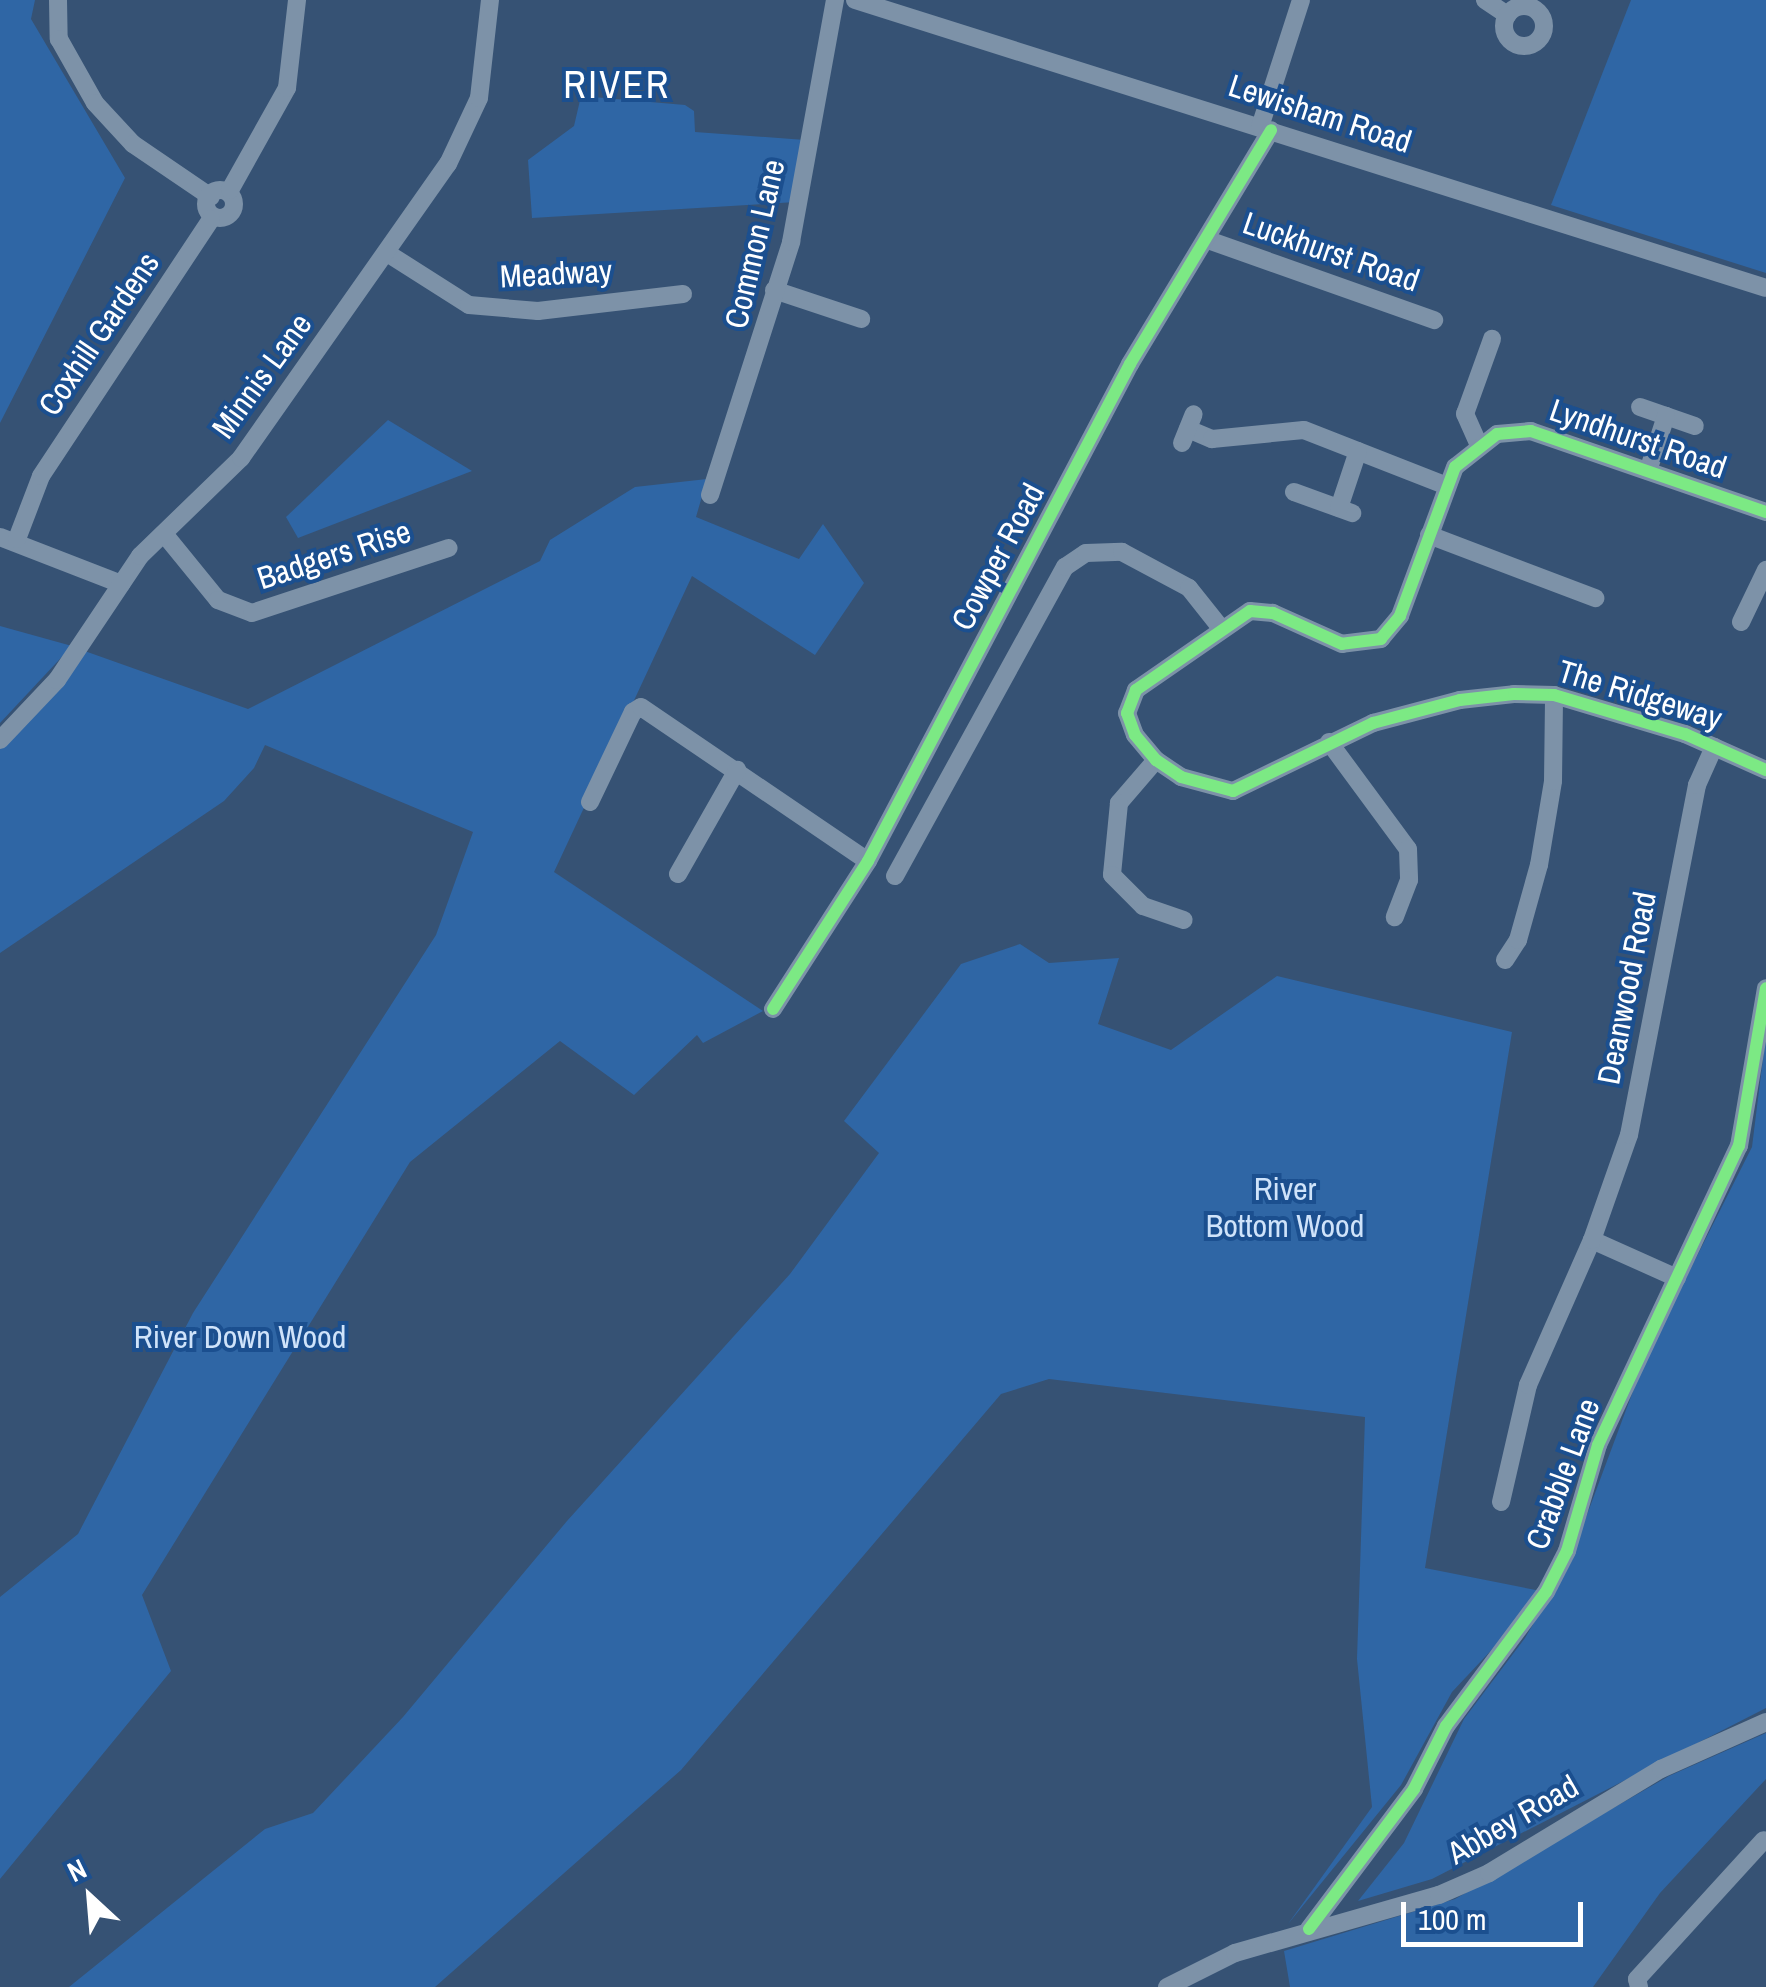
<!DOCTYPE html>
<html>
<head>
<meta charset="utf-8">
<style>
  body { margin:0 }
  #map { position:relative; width:1766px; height:1987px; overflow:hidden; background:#365274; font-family:"Archivo Narrow",sans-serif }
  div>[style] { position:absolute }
  .green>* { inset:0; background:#2f66a5 }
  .minor>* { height:18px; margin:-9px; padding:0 9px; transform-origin:9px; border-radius:9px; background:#7d92a8 }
  .minor>.ring { margin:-9px; padding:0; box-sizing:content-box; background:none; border:18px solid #7d92a8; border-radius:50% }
  .cycleway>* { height:12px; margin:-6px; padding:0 6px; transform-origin:6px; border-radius:6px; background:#7ce984 }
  span { translate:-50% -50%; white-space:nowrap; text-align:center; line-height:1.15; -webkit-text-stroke:8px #1b4f8f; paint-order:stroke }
  .street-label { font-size:32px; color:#fff }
  .park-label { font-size:32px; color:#cfe3fa }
  .quarter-label { font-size:38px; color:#fff; letter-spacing:2.5px }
  .north { position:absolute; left:40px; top:1847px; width:100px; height:100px; -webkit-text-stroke:8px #1b4f8f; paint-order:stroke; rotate:334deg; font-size:28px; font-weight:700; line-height:40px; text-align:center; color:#fff }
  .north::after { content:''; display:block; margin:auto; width:35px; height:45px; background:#fff; clip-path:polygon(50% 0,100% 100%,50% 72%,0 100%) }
  .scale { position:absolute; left:1401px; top:1902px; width:182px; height:45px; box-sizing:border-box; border:5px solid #fff; border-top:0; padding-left:12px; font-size:30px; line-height:35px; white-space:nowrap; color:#fff; -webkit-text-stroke:8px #1b4f8f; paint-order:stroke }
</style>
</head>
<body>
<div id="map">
  <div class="green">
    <div style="clip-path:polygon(0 0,35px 0,31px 19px,125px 178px,0 423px)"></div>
    <div style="clip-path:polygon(1631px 0,1766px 0,1766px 273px,1551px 205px)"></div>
    <div style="clip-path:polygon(581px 96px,685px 105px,694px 111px,695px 132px,805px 140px,796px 202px,532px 218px,528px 160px,574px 126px)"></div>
    <div style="clip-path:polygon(388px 420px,472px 471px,298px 538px,286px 517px)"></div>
    <div style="clip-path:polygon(707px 479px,696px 517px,799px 559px,823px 524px,864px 583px,815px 655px,692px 576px,554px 872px,763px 1011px,703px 1043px,697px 1035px,634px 1095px,560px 1041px,410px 1162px,142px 1595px,171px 1671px,0 1879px,0 1597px,78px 1534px,193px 1313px,436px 935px,473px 832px,265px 745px,254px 768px,224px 801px,0 953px,0 740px,79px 649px,248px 709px,540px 561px,550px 540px,635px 487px)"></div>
    <div style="clip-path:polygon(0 626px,72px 646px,0 723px)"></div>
    <div style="clip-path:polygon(1020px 944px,1049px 963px,1119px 958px,1098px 1024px,1171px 1050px,1277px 976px,1512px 1032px,1425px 1568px,1546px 1592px,1452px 1692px,1401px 1785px,1288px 1924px,1372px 1807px,1357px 1659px,1365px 1417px,1049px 1379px,1001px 1394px,681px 1770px,435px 1987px,69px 1987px,265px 1829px,313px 1813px,403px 1717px,567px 1521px,790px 1274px,879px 1153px,844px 1121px,961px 964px)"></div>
    <div style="clip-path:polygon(1766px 1034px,1766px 1708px,1432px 1879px,1358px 1901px,1404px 1843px,1464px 1719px,1525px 1638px,1569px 1563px,1645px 1359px,1752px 1147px)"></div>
    <div style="clip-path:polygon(1766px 1733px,1766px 1779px,1660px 1893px,1593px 1987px,1290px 1987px,1284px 1951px,1455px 1899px,1669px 1776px)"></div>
  </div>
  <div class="minor">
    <div style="left:58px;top:0;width:39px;rotate:89deg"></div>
    <div style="left:59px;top:39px;width:73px;rotate:60.6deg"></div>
    <div style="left:95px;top:103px;width:56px;rotate:47.2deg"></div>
    <div style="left:133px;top:144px;width:94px;rotate:34.2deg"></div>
    <div style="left:855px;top:0;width:955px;rotate:17.54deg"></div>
    <div style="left:1485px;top:0;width:27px;rotate:34deg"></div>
    <div class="ring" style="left:1504px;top:6px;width:22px;height:22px"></div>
    <div style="left:1260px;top:127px;width:133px;rotate:-72.1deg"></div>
    <div class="ring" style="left:206px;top:190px;width:10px;height:10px"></div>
    <div style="left:230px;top:190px;width:117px;rotate:-60.8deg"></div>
    <div style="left:287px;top:88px;width:89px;rotate:-83.5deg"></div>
    <div style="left:1208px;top:240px;width:240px;rotate:19.5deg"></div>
    <div style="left:387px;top:253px;width:97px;rotate:32.4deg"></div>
    <div style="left:469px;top:305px;width:69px;rotate:5deg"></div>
    <div style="left:538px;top:311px;width:146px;rotate:-6.7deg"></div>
    <div style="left:774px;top:290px;width:92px;rotate:18.4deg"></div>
    <div style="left:1640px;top:407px;width:58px;rotate:19.1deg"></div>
    <div style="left:1188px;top:429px;width:26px;rotate:23deg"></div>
    <div style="left:1212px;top:439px;width:92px;rotate:-5.6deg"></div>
    <div style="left:1304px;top:430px;width:154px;rotate:21.4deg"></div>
    <div style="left:1182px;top:443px;width:31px;rotate:-68deg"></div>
    <div style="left:1478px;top:443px;width:32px;rotate:-114deg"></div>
    <div style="left:1465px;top:414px;width:80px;rotate:-70.2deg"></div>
    <div style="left:1648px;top:471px;width:58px;rotate:-71.9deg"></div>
    <div style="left:1294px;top:492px;width:62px;rotate:19.9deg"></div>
    <div style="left:710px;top:495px;width:266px;rotate:-72.2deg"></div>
    <div style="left:791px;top:242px;width:246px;rotate:-79.7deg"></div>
    <div style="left:1339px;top:508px;width:60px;rotate:-71.6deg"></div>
    <div style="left:1766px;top:512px;width:249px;rotate:-161deg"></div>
    <div style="left:1531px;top:431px;width:34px;rotate:175deg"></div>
    <div style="left:1497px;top:434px;width:53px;rotate:141.8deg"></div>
    <div style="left:1455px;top:467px;width:159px;rotate:110.3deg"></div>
    <div style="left:1400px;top:616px;width:30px;rotate:130deg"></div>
    <div style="left:1381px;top:639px;width:39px;rotate:173deg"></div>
    <div style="left:1342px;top:644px;width:76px;rotate:-155.8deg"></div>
    <div style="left:1273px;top:613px;width:23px;rotate:-175deg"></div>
    <div style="left:1250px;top:611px;width:139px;rotate:145.3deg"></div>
    <div style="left:1136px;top:690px;width:25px;rotate:111deg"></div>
    <div style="left:1127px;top:713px;width:23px;rotate:70deg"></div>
    <div style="left:1135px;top:735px;width:33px;rotate:50deg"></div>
    <div style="left:1156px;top:760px;width:30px;rotate:34deg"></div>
    <div style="left:1181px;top:777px;width:54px;rotate:15.1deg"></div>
    <div style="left:1233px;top:791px;width:156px;rotate:-25.9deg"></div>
    <div style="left:1373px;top:723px;width:90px;rotate:-14.8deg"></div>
    <div style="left:1460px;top:700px;width:54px;rotate:-6.3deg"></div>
    <div style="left:1514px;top:694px;width:40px;rotate:1.4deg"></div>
    <div style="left:1554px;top:695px;width:137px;rotate:16.6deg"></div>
    <div style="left:1685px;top:734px;width:89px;rotate:24deg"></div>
    <div style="left:165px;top:535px;width:84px;rotate:50.8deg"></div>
    <div style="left:218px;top:600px;width:36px;rotate:21deg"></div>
    <div style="left:252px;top:613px;width:207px;rotate:-18.3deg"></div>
    <div style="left:1429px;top:535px;width:178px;rotate:20.8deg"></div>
    <div style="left:0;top:537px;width:130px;rotate:21.2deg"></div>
    <div style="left:17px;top:539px;width:67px;rotate:-69.1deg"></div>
    <div style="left:41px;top:476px;width:308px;rotate:-56.5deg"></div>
    <div style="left:1741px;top:622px;width:58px;rotate:-64.3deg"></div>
    <div style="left:0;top:740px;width:83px;rotate:-46.5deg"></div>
    <div style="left:57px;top:680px;width:149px;rotate:-56.2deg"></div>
    <div style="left:140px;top:556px;width:141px;rotate:-44.1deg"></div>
    <div style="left:241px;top:458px;width:360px;rotate:-54.9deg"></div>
    <div style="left:448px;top:164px;width:73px;rotate:-64.8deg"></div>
    <div style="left:479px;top:98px;width:99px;rotate:-83.6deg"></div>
    <div style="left:1329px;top:742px;width:133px;rotate:53.6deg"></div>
    <div style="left:1408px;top:849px;width:31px;rotate:88deg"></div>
    <div style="left:1409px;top:880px;width:40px;rotate:111deg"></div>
    <div style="left:1156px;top:760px;width:57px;rotate:130.7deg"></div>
    <div style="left:1119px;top:803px;width:72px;rotate:95.6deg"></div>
    <div style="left:1112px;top:875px;width:44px;rotate:45deg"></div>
    <div style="left:1143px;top:906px;width:43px;rotate:18.9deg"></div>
    <div style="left:590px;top:802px;width:100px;rotate:-64.5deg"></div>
    <div style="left:633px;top:712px;width:9px;rotate:-32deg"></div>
    <div style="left:641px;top:707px;width:274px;rotate:34.2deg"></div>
    <div style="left:678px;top:874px;width:120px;rotate:-60.4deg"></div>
    <div style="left:895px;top:876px;width:353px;rotate:-61.2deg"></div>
    <div style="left:1065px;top:567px;width:25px;rotate:-34deg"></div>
    <div style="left:1086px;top:553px;width:36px;rotate:-2deg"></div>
    <div style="left:1122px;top:552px;width:76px;rotate:28.2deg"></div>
    <div style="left:1189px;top:588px;width:50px;rotate:51.5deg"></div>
    <div style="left:1505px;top:960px;width:24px;rotate:-57deg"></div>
    <div style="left:1518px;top:940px;width:78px;rotate:-74.4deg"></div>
    <div style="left:1539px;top:865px;width:85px;rotate:-80.5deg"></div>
    <div style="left:1553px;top:781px;width:86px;rotate:-89.3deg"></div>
    <div style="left:773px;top:1009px;width:176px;rotate:-57.3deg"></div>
    <div style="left:868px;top:861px;width:562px;rotate:-62.2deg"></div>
    <div style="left:1130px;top:364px;width:273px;rotate:-58.9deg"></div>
    <div style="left:1592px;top:1240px;width:93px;rotate:24.1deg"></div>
    <div style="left:1501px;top:1502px;width:120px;rotate:-77deg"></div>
    <div style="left:1528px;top:1385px;width:158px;rotate:-66.2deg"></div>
    <div style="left:1592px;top:1240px;width:111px;rotate:-70.6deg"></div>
    <div style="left:1629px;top:1135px;width:357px;rotate:-79deg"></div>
    <div style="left:1697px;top:785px;width:42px;rotate:-65.9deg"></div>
    <div style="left:1309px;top:1929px;width:175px;rotate:-53.1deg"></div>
    <div style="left:1414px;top:1789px;width:71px;rotate:-63.1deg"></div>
    <div style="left:1446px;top:1726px;width:167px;rotate:-53.3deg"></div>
    <div style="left:1546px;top:1592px;width:46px;rotate:-62.9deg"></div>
    <div style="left:1567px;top:1551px;width:110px;rotate:-73.7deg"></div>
    <div style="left:1598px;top:1445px;width:331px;rotate:-64.8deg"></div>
    <div style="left:1739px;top:1146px;width:160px;rotate:-80.3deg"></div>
    <div style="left:1167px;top:1987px;width:76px;rotate:-26.6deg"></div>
    <div style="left:1235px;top:1953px;width:212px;rotate:-15.9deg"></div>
    <div style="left:1439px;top:1895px;width:55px;rotate:-23.7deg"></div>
    <div style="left:1489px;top:1873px;width:201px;rotate:-31.2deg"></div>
    <div style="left:1661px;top:1769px;width:115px;rotate:-24.1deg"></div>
    <div style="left:1639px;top:1987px;width:8px;rotate:-104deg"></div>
    <div style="left:1637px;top:1979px;width:188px;rotate:-47.6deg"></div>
  </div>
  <div class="cycleway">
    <div style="left:1766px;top:512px;width:249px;rotate:-161deg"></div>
    <div style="left:1531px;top:431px;width:34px;rotate:175deg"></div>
    <div style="left:1497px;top:434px;width:53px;rotate:141.8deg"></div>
    <div style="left:1455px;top:467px;width:159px;rotate:110.3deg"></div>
    <div style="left:1400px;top:616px;width:30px;rotate:130deg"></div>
    <div style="left:1381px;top:639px;width:39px;rotate:173deg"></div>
    <div style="left:1342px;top:644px;width:76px;rotate:-155.8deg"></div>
    <div style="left:1273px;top:613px;width:23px;rotate:-175deg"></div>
    <div style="left:1250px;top:611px;width:139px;rotate:145.3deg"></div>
    <div style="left:1136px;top:690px;width:25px;rotate:111deg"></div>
    <div style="left:1127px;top:713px;width:23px;rotate:70deg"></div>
    <div style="left:1135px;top:735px;width:33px;rotate:50deg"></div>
    <div style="left:1156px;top:760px;width:30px;rotate:34deg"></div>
    <div style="left:1181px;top:777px;width:54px;rotate:15.1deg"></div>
    <div style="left:1233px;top:791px;width:156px;rotate:-25.9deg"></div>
    <div style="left:1373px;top:723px;width:90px;rotate:-14.8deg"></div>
    <div style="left:1460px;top:700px;width:54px;rotate:-6.3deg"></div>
    <div style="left:1514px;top:694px;width:40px;rotate:1.4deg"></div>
    <div style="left:1554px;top:695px;width:137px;rotate:16.6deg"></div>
    <div style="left:1685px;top:734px;width:89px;rotate:24deg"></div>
    <div style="left:773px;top:1009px;width:176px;rotate:-57.3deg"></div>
    <div style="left:868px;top:861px;width:562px;rotate:-62.2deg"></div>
    <div style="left:1130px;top:364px;width:273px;rotate:-58.9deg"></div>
    <div style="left:1309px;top:1929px;width:175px;rotate:-53.1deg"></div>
    <div style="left:1414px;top:1789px;width:71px;rotate:-63.1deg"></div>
    <div style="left:1446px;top:1726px;width:167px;rotate:-53.3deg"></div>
    <div style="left:1546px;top:1592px;width:46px;rotate:-62.9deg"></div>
    <div style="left:1567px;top:1551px;width:110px;rotate:-73.7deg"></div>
    <div style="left:1598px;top:1445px;width:331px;rotate:-64.8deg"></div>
    <div style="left:1739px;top:1146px;width:160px;rotate:-80.3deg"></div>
  </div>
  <div class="street-label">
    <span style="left:1320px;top:114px;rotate:18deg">Lewisham Road</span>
    <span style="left:755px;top:244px;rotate:-77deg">Common Lane</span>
    <span style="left:1331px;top:252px;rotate:19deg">Luckhurst Road</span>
    <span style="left:556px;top:274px;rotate:-3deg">Meadway</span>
    <span style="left:99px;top:334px;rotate:-56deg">Coxhill Gardens</span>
    <span style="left:262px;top:376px;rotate:-54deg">Minnis Lane</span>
    <span style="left:1638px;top:439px;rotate:19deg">Lyndhurst Road</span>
    <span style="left:334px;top:555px;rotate:-18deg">Badgers Rise</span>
    <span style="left:998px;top:557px;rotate:-62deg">Cowper Road</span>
    <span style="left:1640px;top:695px;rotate:17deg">The Ridgeway</span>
    <span style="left:1627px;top:988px;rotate:-79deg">Deanwood Road</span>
    <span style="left:1563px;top:1474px;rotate:-70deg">Crabble Lane</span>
    <span style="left:1513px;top:1820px;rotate:-30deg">Abbey Road</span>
  </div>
  <div class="park-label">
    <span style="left:1285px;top:1208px">River<br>Bottom Wood</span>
    <span style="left:240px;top:1337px">River Down Wood</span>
  </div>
  <div class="quarter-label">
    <span style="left:617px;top:85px">RIVER</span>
  </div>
  <div class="north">N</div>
  <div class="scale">100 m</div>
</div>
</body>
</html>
